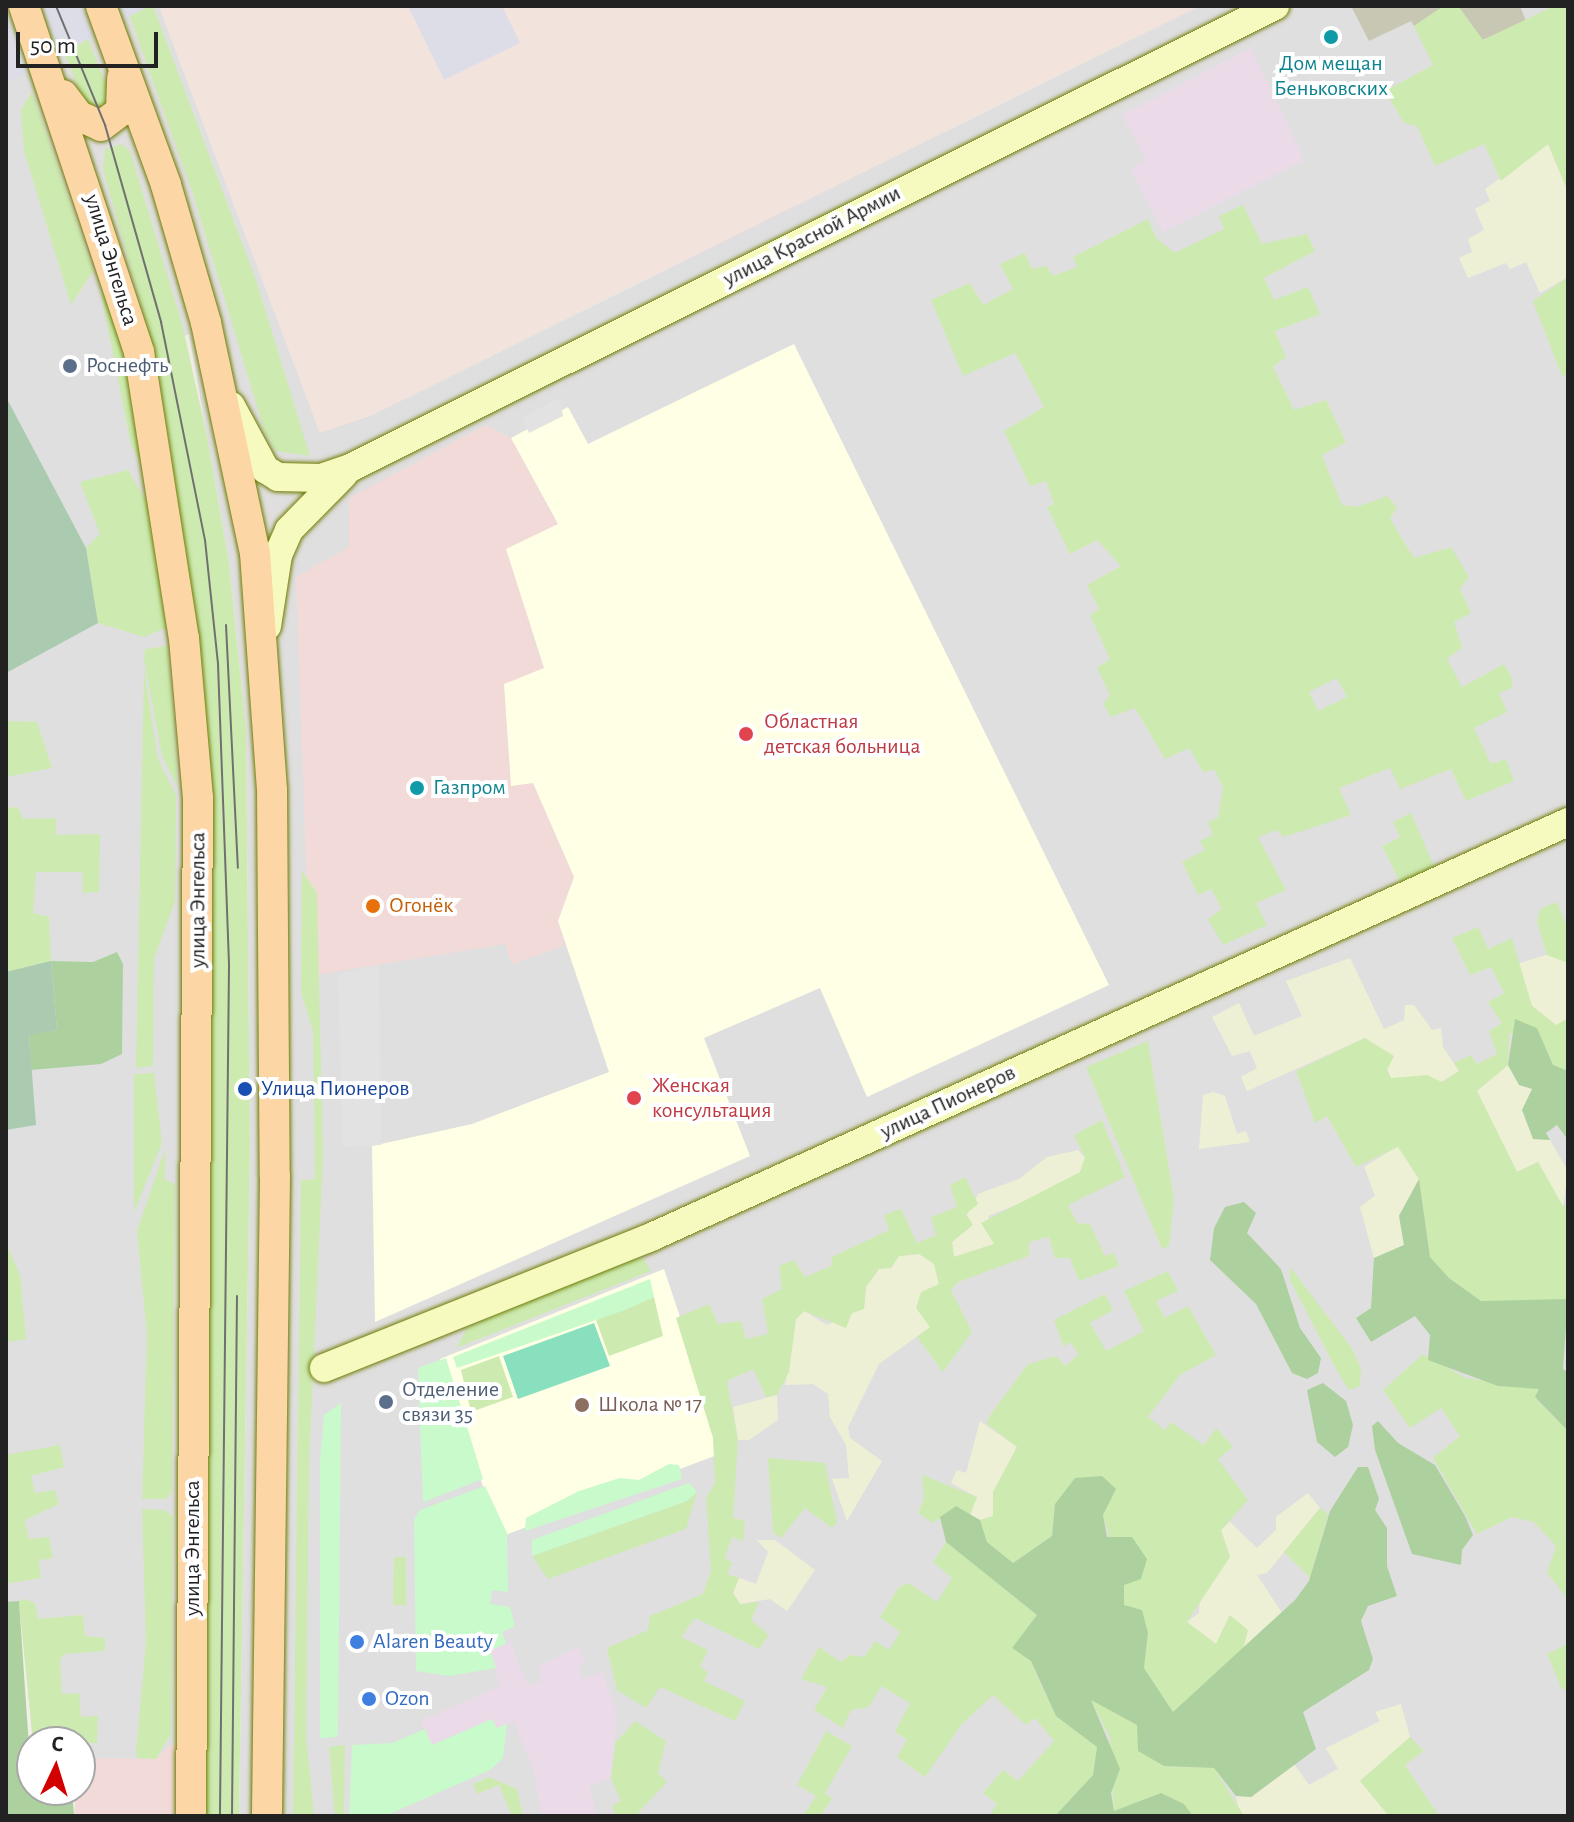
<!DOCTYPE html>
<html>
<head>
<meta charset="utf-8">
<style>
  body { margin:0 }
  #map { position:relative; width:1574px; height:1822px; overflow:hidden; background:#f2efe9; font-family:"Alegreya Sans",sans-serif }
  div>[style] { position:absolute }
  .residential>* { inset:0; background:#e0dfdf }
  .commercial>* { inset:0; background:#f2dad9 }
  .industrial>* { inset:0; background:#ebdbe8 }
  .education>* { inset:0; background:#ffffe5 }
  .military>* { inset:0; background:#f3e3dd }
  .construction>* { inset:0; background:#c7c7b4 }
  .farmland>* { inset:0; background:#eef0d5 }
  .grass>* { inset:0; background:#cdebb0 }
  .forest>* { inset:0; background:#add19e }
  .cemetery>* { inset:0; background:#aacbaf }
  .park>* { inset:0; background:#c8facc }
  .pitch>* { inset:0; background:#88e0be }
  .parking>* { inset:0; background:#e2e2e2 }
  .plaza>* { inset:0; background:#dddde8 }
  .roads { filter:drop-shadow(0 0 2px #707d05) drop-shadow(0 0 2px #707d05) }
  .secondary>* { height:28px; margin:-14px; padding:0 14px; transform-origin:14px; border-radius:14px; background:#f7fabf }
  .primary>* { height:30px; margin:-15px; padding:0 15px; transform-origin:15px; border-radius:15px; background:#fcd6a4 }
  .tram>* { height:2px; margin:-1px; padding:0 1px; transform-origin:1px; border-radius:1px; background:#707070 }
  .dots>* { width:22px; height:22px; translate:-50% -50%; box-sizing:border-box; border:4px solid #fff; border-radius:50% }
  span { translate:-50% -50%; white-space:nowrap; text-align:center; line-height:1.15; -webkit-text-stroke:8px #fff; paint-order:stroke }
  .culture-label { font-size:22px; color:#0d838f }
  .left { translate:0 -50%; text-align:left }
  .street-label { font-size:22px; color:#222 }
  .service-label { font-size:22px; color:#4e5e75 }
  .health-label { font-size:22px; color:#be3a42 }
  .food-label { font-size:22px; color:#c56008 }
  .transit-label { font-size:22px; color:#164399 }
  .education-label { font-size:22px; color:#785e54 }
  .shop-label { font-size:22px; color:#366cbe }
  .frame { position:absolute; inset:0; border:8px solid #222; pointer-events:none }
  .north { position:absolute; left:16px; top:1726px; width:80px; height:80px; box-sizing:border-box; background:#fff; border:2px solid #a7a7a7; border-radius:50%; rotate:4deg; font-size:22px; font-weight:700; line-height:32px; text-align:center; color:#222 }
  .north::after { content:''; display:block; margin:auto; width:28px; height:36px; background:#d40000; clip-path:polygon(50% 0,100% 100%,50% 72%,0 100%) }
  .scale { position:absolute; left:16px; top:32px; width:142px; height:36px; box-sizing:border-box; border:4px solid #222; border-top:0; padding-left:10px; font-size:24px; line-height:28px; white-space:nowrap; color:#222; -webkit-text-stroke:6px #fff; paint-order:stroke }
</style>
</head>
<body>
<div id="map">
  <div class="residential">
    <div style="clip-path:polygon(6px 6px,159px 6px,320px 432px,372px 415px,1199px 6px,1568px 6px,1568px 1816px,239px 1816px,250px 1144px,246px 731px,229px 563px,189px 334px,139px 353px,184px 638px,191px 1816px,74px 1816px,80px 1742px,33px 1742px,19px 1602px,6px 1602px)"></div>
  </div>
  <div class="commercial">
    <div style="clip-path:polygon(486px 425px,511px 438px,558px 525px,532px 635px,544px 669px,504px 685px,511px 786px,533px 783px,574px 877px,558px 921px,565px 945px,512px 964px,505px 944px,310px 976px,296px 577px,349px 547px,349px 498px)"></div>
    <div style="clip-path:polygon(184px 1744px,182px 1816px,74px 1816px,80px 1758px,156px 1759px,170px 1745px)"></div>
  </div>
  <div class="industrial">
    <div style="clip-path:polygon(1251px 48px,1304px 160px,1163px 232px,1131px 169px,1146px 160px,1122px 115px)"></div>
    <div style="clip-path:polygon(510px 1642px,528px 1686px,542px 1681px,538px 1667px,578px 1647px,586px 1661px,578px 1666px,583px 1679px,602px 1672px,617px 1714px,611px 1778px,589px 1786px,597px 1816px,541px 1816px,535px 1775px,514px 1721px,497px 1728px,492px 1719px,431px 1745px,421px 1721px,500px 1686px,490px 1650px)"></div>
  </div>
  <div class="education">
    <div style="clip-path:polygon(794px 344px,1109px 985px,867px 1097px,820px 988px,704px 1038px,750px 1156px,375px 1322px,372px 1146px,472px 1124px,609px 1072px,558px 921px,574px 877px,533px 783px,511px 786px,504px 684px,544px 668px,506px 549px,558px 524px,511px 438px,568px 407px,588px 444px)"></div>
    <div style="clip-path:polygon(664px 1269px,725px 1452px,500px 1537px,440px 1359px)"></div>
  </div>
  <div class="military">
    <div style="clip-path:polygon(159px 6px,1199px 6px,372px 415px,320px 433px)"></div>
  </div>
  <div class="construction">
    <div style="clip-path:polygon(1351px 6px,1444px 6px,1414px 26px,1411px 21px,1369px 41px)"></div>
    <div style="clip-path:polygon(1458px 6px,1520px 6px,1526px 21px,1482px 40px)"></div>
  </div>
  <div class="farmland">
    <div style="clip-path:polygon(1548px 144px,1568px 192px,1568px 277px,1540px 293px,1526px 262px,1510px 269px,1506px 263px,1468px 278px,1459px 258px,1472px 252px,1468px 239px,1484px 230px,1475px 209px,1490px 201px,1485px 189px)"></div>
    <div style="clip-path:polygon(1552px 953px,1568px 963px,1568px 1018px,1557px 1026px,1532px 1006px,1517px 964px)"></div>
    <div style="clip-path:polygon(1350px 958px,1384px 1029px,1404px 1020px,1405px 1005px,1414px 1005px,1432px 1030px,1441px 1028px,1443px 1047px,1459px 1071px,1441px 1082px,1391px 1078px,1380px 1052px,1365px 1038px,1247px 1091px,1241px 1077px,1257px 1068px,1250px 1051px,1232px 1056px,1212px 1017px,1239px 1003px,1254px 1036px,1302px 1016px,1286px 981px)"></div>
    <div style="clip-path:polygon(1508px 1065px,1519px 1085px,1533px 1088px,1533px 1139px,1550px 1140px,1568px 1171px,1563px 1207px,1538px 1162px,1517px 1172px,1477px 1091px)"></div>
    <div style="clip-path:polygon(1213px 1092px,1225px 1096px,1237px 1134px,1246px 1131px,1250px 1142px,1199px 1149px,1203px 1095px)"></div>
    <div style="clip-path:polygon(1398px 1146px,1419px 1179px,1399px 1215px,1404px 1245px,1374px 1258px,1360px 1207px,1375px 1196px,1364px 1167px)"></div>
    <div style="clip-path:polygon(1078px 1150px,1085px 1158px,1080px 1172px,1059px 1188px,988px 1216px,994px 1244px,954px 1257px,952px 1243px,978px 1194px,1019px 1179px,1047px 1157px)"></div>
    <div style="clip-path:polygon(919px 1254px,934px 1263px,939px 1285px,923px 1315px,930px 1327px,879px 1364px,848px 1427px,850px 1438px,882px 1461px,847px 1521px,832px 1479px,849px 1478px,846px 1445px,830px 1417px,828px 1394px,813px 1384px,785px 1385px,796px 1319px,804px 1311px,827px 1325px,864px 1308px,866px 1287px,879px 1269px,891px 1268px,899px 1256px)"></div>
    <div style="clip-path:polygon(777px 1395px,778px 1420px,749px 1440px,738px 1440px,733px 1407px)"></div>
    <div style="clip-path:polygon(980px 1421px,1017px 1447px,993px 1492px,993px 1516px,980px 1520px,970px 1515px,977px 1497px,951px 1483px,957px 1470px,966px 1473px)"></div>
    <div style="clip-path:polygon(1308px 1493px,1320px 1508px,1267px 1573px,1257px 1575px,1282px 1613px,1243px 1650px,1243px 1637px,1229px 1616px,1216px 1644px,1187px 1622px,1199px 1613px,1200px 1598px,1230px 1557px,1221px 1530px,1230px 1522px,1257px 1548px,1276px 1530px,1276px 1517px)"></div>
    <div style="clip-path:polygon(757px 1540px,775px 1540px,815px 1570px,787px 1611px,770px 1599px,740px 1604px,733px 1593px,739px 1578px,756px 1584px,768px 1552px)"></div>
    <div style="clip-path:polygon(1401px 1704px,1410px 1737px,1360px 1781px,1389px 1816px,1244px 1816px,1238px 1806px,1236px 1796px,1252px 1797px,1294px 1764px,1309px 1785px,1338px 1769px,1326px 1748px,1380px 1721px,1375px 1712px)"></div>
  </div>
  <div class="grass">
    <div style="clip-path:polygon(45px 6px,75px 6px,114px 105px,88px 112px)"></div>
    <div style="clip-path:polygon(126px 6px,153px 6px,256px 280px,310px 456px,276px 451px,265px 433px,193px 194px)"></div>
    <div style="clip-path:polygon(1444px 6px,1458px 6px,1483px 40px,1554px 6px,1568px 6px,1568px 192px,1548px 144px,1501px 181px,1484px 144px,1435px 166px,1417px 126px,1404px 123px,1385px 91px,1433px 65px,1414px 26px)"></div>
    <div style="clip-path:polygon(32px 92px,93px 271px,71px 305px,24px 151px,21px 110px)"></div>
    <div style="clip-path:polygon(121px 144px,130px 151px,182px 323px,207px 436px,229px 563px,246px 731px,250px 1144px,239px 1816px,204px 1816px,206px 735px,169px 441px,149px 333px,103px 169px,105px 149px)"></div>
    <div style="clip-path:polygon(evenodd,1243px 205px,1262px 244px,1307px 234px,1315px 251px,1264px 278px,1274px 300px,1308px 287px,1320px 314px,1275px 331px,1286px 357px,1273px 367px,1294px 410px,1326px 400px,1346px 442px,1322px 455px,1342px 505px,1357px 507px,1387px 496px,1397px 507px,1390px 519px,1414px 558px,1451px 547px,1469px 577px,1460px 589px,1471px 613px,1454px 622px,1462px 647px,1447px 659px,1462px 687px,1504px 664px,1512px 678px,1512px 688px,1499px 693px,1507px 712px,1474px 728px,1491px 764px,1506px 759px,1514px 781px,1466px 801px,1451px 769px,1400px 789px,1390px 768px,1339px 788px,1351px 815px,1284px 837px,1276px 830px,1258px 837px,1286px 890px,1256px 903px,1267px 925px,1223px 945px,1208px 919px,1222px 909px,1211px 889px,1198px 895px,1182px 862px,1205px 850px,1200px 841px,1213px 835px,1208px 822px,1218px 818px,1223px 788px,1215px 770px,1203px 772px,1189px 748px,1165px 759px,1135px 708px,1111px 717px,1103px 704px,1110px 695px,1097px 668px,1110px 659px,1090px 615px,1099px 609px,1087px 585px,1121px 566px,1097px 540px,1070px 554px,1047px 507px,1054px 504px,1046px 481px,1030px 486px,1004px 431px,1044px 407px,1015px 353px,963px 376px,931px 300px,970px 283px,983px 305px,1013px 289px,1000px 264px,1025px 253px,1032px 269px,1046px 266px,1053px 276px,1077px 267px,1073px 257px,1148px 219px,1156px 238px,1175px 253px,1224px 229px,1219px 216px,1243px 205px,1337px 678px,1347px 697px,1318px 711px,1309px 692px,1337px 678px)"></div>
    <div style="clip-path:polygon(1568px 277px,1568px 374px,1562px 376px,1533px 301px)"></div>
    <div style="clip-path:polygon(101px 294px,108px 296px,126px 358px,144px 468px,131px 445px)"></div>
    <div style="clip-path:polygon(128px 470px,148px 504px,166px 628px,144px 637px,98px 623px,86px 548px,100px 534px,80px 482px)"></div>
    <div style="clip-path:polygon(167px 646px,174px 728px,177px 786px,162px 756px,144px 659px,145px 649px)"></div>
    <div style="clip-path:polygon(144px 669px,158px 759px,176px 795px,175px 901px,154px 959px,153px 1066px,136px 1068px)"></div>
    <div style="clip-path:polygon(6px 721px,37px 722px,52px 768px,6px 777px)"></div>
    <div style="clip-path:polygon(18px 807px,23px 819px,56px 818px,56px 835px,100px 834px,99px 892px,83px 893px,82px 872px,36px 872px,33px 913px,49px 917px,51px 961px,6px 972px,6px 808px)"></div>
    <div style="clip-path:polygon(1411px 813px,1440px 880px,1407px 896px,1382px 846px,1400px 837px,1393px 822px)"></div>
    <div style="clip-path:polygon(302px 871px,317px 893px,323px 1155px,309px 1464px,306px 1736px,314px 1816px,293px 1816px,301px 1180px,315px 1179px,313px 1031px,301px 992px)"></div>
    <div style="clip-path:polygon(1557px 902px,1568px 929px,1568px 963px,1547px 955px,1537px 922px,1540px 909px)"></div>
    <div style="clip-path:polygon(1478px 927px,1488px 949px,1512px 938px,1532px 1006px,1556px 1025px,1568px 1018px,1568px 1071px,1553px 1066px,1537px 1028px,1509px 1034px,1508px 1065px,1477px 1091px,1517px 1172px,1538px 1162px,1563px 1206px,1568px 1204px,1568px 1299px,1558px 1302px,1481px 1301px,1449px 1278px,1430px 1257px,1419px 1179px,1398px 1147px,1356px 1167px,1327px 1116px,1315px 1123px,1296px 1071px,1365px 1038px,1394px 1056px,1387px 1070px,1391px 1078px,1427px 1075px,1442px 1082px,1459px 1071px,1454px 1063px,1471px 1055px,1477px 1064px,1497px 1054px,1489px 1031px,1502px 1023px,1488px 1002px,1504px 993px,1491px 967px,1470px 975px,1452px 938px)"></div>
    <div style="clip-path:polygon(1148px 1041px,1174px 1199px,1169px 1246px,1162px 1249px,1086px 1067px)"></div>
    <div style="clip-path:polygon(154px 1073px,162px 1143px,134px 1212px,134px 1074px)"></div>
    <div style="clip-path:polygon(1102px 1120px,1125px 1177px,1068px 1205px,1077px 1223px,1090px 1224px,1105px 1256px,1114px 1253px,1119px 1266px,1079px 1281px,1070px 1258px,1055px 1258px,1049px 1237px,1029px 1242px,1029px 1256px,958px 1282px,951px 1290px,972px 1332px,943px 1372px,917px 1337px,930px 1327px,916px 1308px,921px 1292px,939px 1284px,934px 1264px,919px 1254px,899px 1256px,891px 1268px,879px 1269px,866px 1287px,864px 1309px,852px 1313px,846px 1328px,804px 1311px,796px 1319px,789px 1372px,777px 1395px,766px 1397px,753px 1369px,727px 1381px,738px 1440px,733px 1518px,745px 1521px,743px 1541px,732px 1537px,725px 1558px,732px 1563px,727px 1574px,739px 1578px,733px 1593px,740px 1604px,759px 1602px,751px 1620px,769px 1635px,759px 1649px,695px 1618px,681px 1637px,708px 1650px,700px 1667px,708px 1672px,704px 1681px,745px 1701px,735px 1721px,660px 1687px,646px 1708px,617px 1690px,607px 1648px,648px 1630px,650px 1616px,703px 1594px,711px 1570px,706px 1498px,715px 1483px,713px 1438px,676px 1318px,709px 1304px,718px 1324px,741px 1321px,746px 1339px,768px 1334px,762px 1299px,782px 1289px,779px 1266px,794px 1260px,805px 1277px,831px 1266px,832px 1257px,889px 1230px,884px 1215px,901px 1209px,917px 1243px,936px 1235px,931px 1217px,957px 1207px,950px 1185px,965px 1177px,978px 1204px,966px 1214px,973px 1225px,952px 1242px,954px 1257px,994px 1244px,981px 1223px,1080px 1172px,1085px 1158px,1074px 1135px)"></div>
    <div style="clip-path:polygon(165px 1149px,165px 1180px,175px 1184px,172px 1492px,166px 1499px,142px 1499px,147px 1335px,137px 1231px)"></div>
    <div style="clip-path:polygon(6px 1243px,20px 1275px,26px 1339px,6px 1342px)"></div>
    <div style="clip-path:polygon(632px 1258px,644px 1259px,651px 1271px,456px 1348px,468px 1327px)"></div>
    <div style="clip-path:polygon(1290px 1267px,1351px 1347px,1361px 1368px,1360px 1386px,1349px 1390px,1336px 1369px,1290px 1280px)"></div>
    <div style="clip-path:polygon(1168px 1271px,1178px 1291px,1156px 1301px,1165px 1318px,1188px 1306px,1216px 1355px,1180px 1375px,1148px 1417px,1165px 1430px,1171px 1422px,1204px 1445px,1216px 1428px,1233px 1447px,1218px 1459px,1248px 1500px,1221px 1530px,1230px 1557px,1187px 1622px,1216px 1644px,1230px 1615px,1248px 1630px,1243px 1650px,1173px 1712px,1144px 1668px,1148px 1633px,1124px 1606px,1124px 1585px,1103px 1515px,1055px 1504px,1052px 1536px,1013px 1563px,987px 1542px,980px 1520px,993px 1516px,993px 1492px,1017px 1447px,987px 1424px,990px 1415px,1028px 1364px,1056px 1356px,1065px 1366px,1079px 1354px,1070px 1342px,1064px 1347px,1054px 1320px,1105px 1294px,1113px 1310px,1090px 1323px,1106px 1351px,1144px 1331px,1124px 1291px)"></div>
    <div style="clip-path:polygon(654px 1297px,663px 1336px,609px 1356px,596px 1320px)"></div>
    <div style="clip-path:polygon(1423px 1354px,1466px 1378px,1540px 1389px,1535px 1398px,1568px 1431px,1568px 1599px,1547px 1573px,1556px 1546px,1534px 1522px,1512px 1517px,1477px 1534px,1433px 1458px,1460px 1436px,1441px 1408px,1410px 1428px,1383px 1390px)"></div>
    <div style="clip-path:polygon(499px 1356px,513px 1397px,471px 1412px,461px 1370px)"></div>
    <div style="clip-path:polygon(60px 1445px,64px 1467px,31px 1476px,35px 1493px,55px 1490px,59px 1504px,25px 1520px,29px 1539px,49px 1537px,53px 1558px,39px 1560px,41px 1578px,6px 1584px,6px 1455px)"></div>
    <div style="clip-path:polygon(768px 1458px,825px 1463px,837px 1523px,832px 1528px,805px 1508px,781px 1538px,773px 1532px)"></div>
    <div style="clip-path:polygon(922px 1475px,977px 1497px,970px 1515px,956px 1506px,933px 1523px,918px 1513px,924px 1499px)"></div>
    <div style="clip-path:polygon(697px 1492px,686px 1529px,548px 1579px,532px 1556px,687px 1501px)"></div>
    <div style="clip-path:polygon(1320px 1508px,1328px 1514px,1310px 1578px,1284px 1552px)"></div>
    <div style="clip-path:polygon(142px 1509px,165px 1510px,173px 1517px,171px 1734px,156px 1759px,137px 1758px,136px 1752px,146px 1642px)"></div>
    <div style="clip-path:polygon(946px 1542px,1037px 1615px,1031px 1661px,1041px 1685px,1056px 1716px,1097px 1746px,1093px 1775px,1055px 1816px,989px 1816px,997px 1804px,983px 1793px,1003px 1770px,1018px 1781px,1054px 1741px,1035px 1718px,1026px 1725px,993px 1695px,961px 1725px,925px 1777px,897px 1757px,907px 1740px,895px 1732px,910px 1703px,881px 1686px,869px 1707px,851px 1710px,843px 1728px,814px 1710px,827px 1687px,801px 1679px,819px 1647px,841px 1662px,850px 1655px,864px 1657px,875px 1641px,889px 1650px,900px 1632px,880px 1617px,899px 1587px,909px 1583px,937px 1602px,952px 1578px,933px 1562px)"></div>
    <div style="clip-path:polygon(394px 1557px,406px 1557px,406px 1605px,393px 1605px)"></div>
    <div style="clip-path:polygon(24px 1599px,35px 1603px,38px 1619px,83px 1615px,85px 1636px,105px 1638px,105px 1651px,64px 1654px,60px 1660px,62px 1694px,79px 1693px,81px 1717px,98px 1716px,97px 1743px,33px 1742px,19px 1601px)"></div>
    <div style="clip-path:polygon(1568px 1644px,1568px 1688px,1562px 1690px,1547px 1654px)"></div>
    <div style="clip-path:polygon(1090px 1699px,1137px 1725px,1164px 1766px,1214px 1768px,1244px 1816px,1193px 1816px,1184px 1804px,1161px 1794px,1114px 1811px,1110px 1737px)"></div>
    <div style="clip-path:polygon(635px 1721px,666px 1741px,658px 1773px,667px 1782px,635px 1816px,615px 1816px,613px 1805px,621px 1801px,611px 1778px,615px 1743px)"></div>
    <div style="clip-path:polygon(826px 1731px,852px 1746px,825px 1793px,832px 1799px,820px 1816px,803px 1816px,816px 1796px,797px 1785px)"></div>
    <div style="clip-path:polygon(1410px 1737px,1424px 1751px,1405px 1765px,1439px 1816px,1389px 1816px,1360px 1781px)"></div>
    <div style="clip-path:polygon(345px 1745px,344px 1816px,335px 1816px,329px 1747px)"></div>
    <div style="clip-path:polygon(489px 1777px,517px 1789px,523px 1816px,512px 1816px,499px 1785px,477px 1794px,473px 1784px)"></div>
  </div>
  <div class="forest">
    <div style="clip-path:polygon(117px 952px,123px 964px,122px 1054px,101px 1064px,31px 1070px,29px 1034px,57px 1030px,51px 961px,93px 962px)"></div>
    <div style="clip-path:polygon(1515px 1019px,1537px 1028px,1553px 1065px,1568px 1071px,1568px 1140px,1557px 1125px,1546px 1133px,1550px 1140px,1533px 1139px,1522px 1110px,1532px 1089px,1519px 1085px,1508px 1065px)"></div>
    <div style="clip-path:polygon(1419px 1179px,1430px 1257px,1449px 1278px,1481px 1301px,1568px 1299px,1563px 1369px,1568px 1372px,1568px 1431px,1535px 1397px,1539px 1389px,1498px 1386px,1428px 1360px,1430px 1335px,1415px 1316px,1371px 1342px,1356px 1318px,1371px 1308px,1374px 1258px,1404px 1245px,1399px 1216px)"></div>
    <div style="clip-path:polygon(1244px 1202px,1256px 1213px,1247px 1233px,1281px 1269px,1300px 1328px,1321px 1358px,1318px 1373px,1307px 1379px,1292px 1373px,1256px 1304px,1210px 1260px,1214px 1228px,1225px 1207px)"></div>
    <div style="clip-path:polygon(1323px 1383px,1346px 1401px,1353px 1425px,1348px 1447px,1335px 1457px,1317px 1442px,1307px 1390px)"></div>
    <div style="clip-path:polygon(1378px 1421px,1398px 1443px,1435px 1465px,1465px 1516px,1473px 1535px,1462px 1550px,1461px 1565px,1412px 1554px,1375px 1450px,1372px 1426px)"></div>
    <div style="clip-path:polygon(1358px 1467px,1368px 1467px,1379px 1499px,1375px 1510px,1387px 1528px,1387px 1566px,1397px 1596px,1368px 1606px,1361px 1621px,1373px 1659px,1369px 1670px,1303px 1712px,1316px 1749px,1251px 1797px,1236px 1796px,1214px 1768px,1164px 1766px,1138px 1751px,1137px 1725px,1091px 1700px,1120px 1769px,1111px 1793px,1114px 1811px,1161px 1793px,1184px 1804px,1193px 1816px,1055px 1816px,1093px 1775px,1097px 1747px,1056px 1716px,1031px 1661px,1012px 1648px,1037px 1615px,946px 1542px,940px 1517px,956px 1506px,980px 1520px,987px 1542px,1013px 1563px,1052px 1536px,1055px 1504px,1075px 1478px,1102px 1476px,1116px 1489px,1103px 1515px,1107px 1537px,1132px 1537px,1147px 1559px,1141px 1579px,1124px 1585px,1124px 1605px,1142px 1610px,1148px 1633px,1144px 1668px,1173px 1712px,1295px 1600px,1309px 1581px,1330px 1511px)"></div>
    <div style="clip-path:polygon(19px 1601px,32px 1790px,72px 1790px,74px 1816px,6px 1816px,6px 1602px)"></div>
  </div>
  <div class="cemetery">
    <div style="clip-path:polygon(6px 397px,86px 548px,98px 623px,6px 673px)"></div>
    <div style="clip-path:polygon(51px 961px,57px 1030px,29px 1035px,36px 1125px,6px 1130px,6px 972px)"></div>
  </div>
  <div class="park">
    <div style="clip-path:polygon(650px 1279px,654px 1297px,625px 1310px,457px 1368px,453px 1357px)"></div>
    <div style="clip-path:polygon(446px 1358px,483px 1479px,423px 1502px,418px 1368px)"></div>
    <div style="clip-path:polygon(341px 1403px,338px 1731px,337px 1737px,320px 1738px,320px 1462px,324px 1415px)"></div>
    <div style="clip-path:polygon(669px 1464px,679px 1465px,682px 1479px,525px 1531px,526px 1518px,579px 1491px,620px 1478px,639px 1480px)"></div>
    <div style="clip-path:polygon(689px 1483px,697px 1492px,687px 1501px,532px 1556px,532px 1540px)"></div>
    <div style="clip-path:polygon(485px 1486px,507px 1533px,508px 1592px,492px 1590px,490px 1604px,510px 1607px,515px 1626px,502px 1632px,506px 1644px,490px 1650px,496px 1668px,450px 1676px,416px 1671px,414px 1520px,420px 1510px)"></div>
    <div style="clip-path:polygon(492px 1719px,497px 1728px,507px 1724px,503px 1758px,490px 1770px,385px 1816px,349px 1816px,352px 1745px,392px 1743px,425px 1729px,432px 1745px)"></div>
  </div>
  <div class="pitch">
    <div style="clip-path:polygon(594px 1323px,610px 1366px,518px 1399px,503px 1356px)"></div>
  </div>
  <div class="parking">
    <div style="clip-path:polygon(559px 398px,563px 416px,529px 433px,522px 418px)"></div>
    <div style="clip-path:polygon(379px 965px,381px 1145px,343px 1147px,338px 974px)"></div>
  </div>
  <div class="plaza">
    <div style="clip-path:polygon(6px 6px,149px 6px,6px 84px)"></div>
    <div style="clip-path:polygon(408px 6px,502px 6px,520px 43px,444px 80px)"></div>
  </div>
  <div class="roads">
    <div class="secondary">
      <div style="left:231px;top:406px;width:72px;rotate:61.6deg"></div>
      <div style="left:265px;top:469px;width:15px;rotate:32deg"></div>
      <div style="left:278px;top:477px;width:43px;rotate:1.3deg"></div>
      <div style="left:321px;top:478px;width:31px;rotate:-19deg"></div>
      <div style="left:350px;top:468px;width:1034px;rotate:-26.54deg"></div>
      <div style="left:267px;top:626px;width:72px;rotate:-81.2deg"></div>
      <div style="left:278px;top:555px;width:27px;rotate:-66deg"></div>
      <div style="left:289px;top:530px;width:78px;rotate:-45.5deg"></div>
      <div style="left:324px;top:1368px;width:350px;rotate:-21.8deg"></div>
      <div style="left:649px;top:1238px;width:1009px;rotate:-24.35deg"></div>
    </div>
    <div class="primary">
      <div style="left:24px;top:6px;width:365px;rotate:71.6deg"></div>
      <div style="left:139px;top:352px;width:290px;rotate:81.1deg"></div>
      <div style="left:184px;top:638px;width:161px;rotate:85deg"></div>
      <div style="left:198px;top:798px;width:1018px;rotate:90.39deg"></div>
      <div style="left:101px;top:6px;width:190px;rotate:70deg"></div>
      <div style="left:166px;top:185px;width:144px;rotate:73.8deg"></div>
      <div style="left:206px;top:323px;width:235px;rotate:78deg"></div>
      <div style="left:255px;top:553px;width:238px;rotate:85.9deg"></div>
      <div style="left:272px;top:790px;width:386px;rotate:89.6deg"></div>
      <div style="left:275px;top:1176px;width:640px;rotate:90.72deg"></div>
      <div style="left:63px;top:95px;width:26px;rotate:53deg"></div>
      <div style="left:79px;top:116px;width:24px;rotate:24deg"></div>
      <div style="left:101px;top:126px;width:25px;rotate:-37deg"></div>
      <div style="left:121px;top:111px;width:33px;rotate:-88deg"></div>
    </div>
  </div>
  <div class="tram">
    <div style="left:56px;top:6px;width:129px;rotate:67.6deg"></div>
    <div style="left:105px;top:125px;width:205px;rotate:74.1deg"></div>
    <div style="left:161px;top:322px;width:222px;rotate:78.6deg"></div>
    <div style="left:205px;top:540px;width:125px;rotate:84deg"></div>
    <div style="left:218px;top:664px;width:302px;rotate:87.9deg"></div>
    <div style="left:229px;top:966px;width:850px;rotate:90.61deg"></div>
    <div style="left:226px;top:625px;width:243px;rotate:87.2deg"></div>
    <div style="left:232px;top:1816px;width:520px;rotate:-89.45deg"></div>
  </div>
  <div class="dots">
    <div style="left:1331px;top:37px;background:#0f9aa8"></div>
    <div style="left:70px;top:366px;background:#5c6f8a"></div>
    <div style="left:746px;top:734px;background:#e0444e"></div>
    <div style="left:417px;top:788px;background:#0f9aa8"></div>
    <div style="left:373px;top:906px;background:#e8710a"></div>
    <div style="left:245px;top:1089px;background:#1a4fb4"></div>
    <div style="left:634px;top:1098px;background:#e0444e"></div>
    <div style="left:386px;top:1402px;background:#5c6f8a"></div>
    <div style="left:582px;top:1405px;background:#8d6e63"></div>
    <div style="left:357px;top:1642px;background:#3f7fe0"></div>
    <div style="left:369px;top:1699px;background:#3f7fe0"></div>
  </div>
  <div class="culture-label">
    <span style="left:1331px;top:76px">Дом мещан<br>Беньковских</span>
    <span class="left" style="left:433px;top:788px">Газпром</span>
  </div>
  <div class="street-label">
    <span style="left:812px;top:236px;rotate:-27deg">улица Красной Армии</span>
    <span style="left:111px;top:260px;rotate:73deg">улица Энгельса</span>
    <span style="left:198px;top:900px;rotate:-90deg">улица Энгельса</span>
    <span style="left:948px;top:1102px;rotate:-25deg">улица Пионеров</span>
    <span style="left:193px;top:1548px;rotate:-90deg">улица Энгельса</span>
  </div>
  <div class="service-label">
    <span class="left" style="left:86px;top:366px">Роснефть</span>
    <span class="left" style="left:402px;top:1402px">Отделение<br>связи 35</span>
  </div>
  <div class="health-label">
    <span class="left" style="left:764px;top:734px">Областная<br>детская больница</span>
    <span class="left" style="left:652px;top:1098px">Женская<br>консультация</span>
  </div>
  <div class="food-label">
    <span class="left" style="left:389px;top:906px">Огонёк</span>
  </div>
  <div class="transit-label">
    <span class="left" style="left:261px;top:1089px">Улица Пионеров</span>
  </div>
  <div class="education-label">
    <span class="left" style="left:598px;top:1405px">Школа № 17</span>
  </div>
  <div class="shop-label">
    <span class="left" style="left:373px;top:1642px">Alaren Beauty</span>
    <span class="left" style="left:385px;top:1699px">Ozon</span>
  </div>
  <div class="frame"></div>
  <div class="north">С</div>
  <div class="scale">50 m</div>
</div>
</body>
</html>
